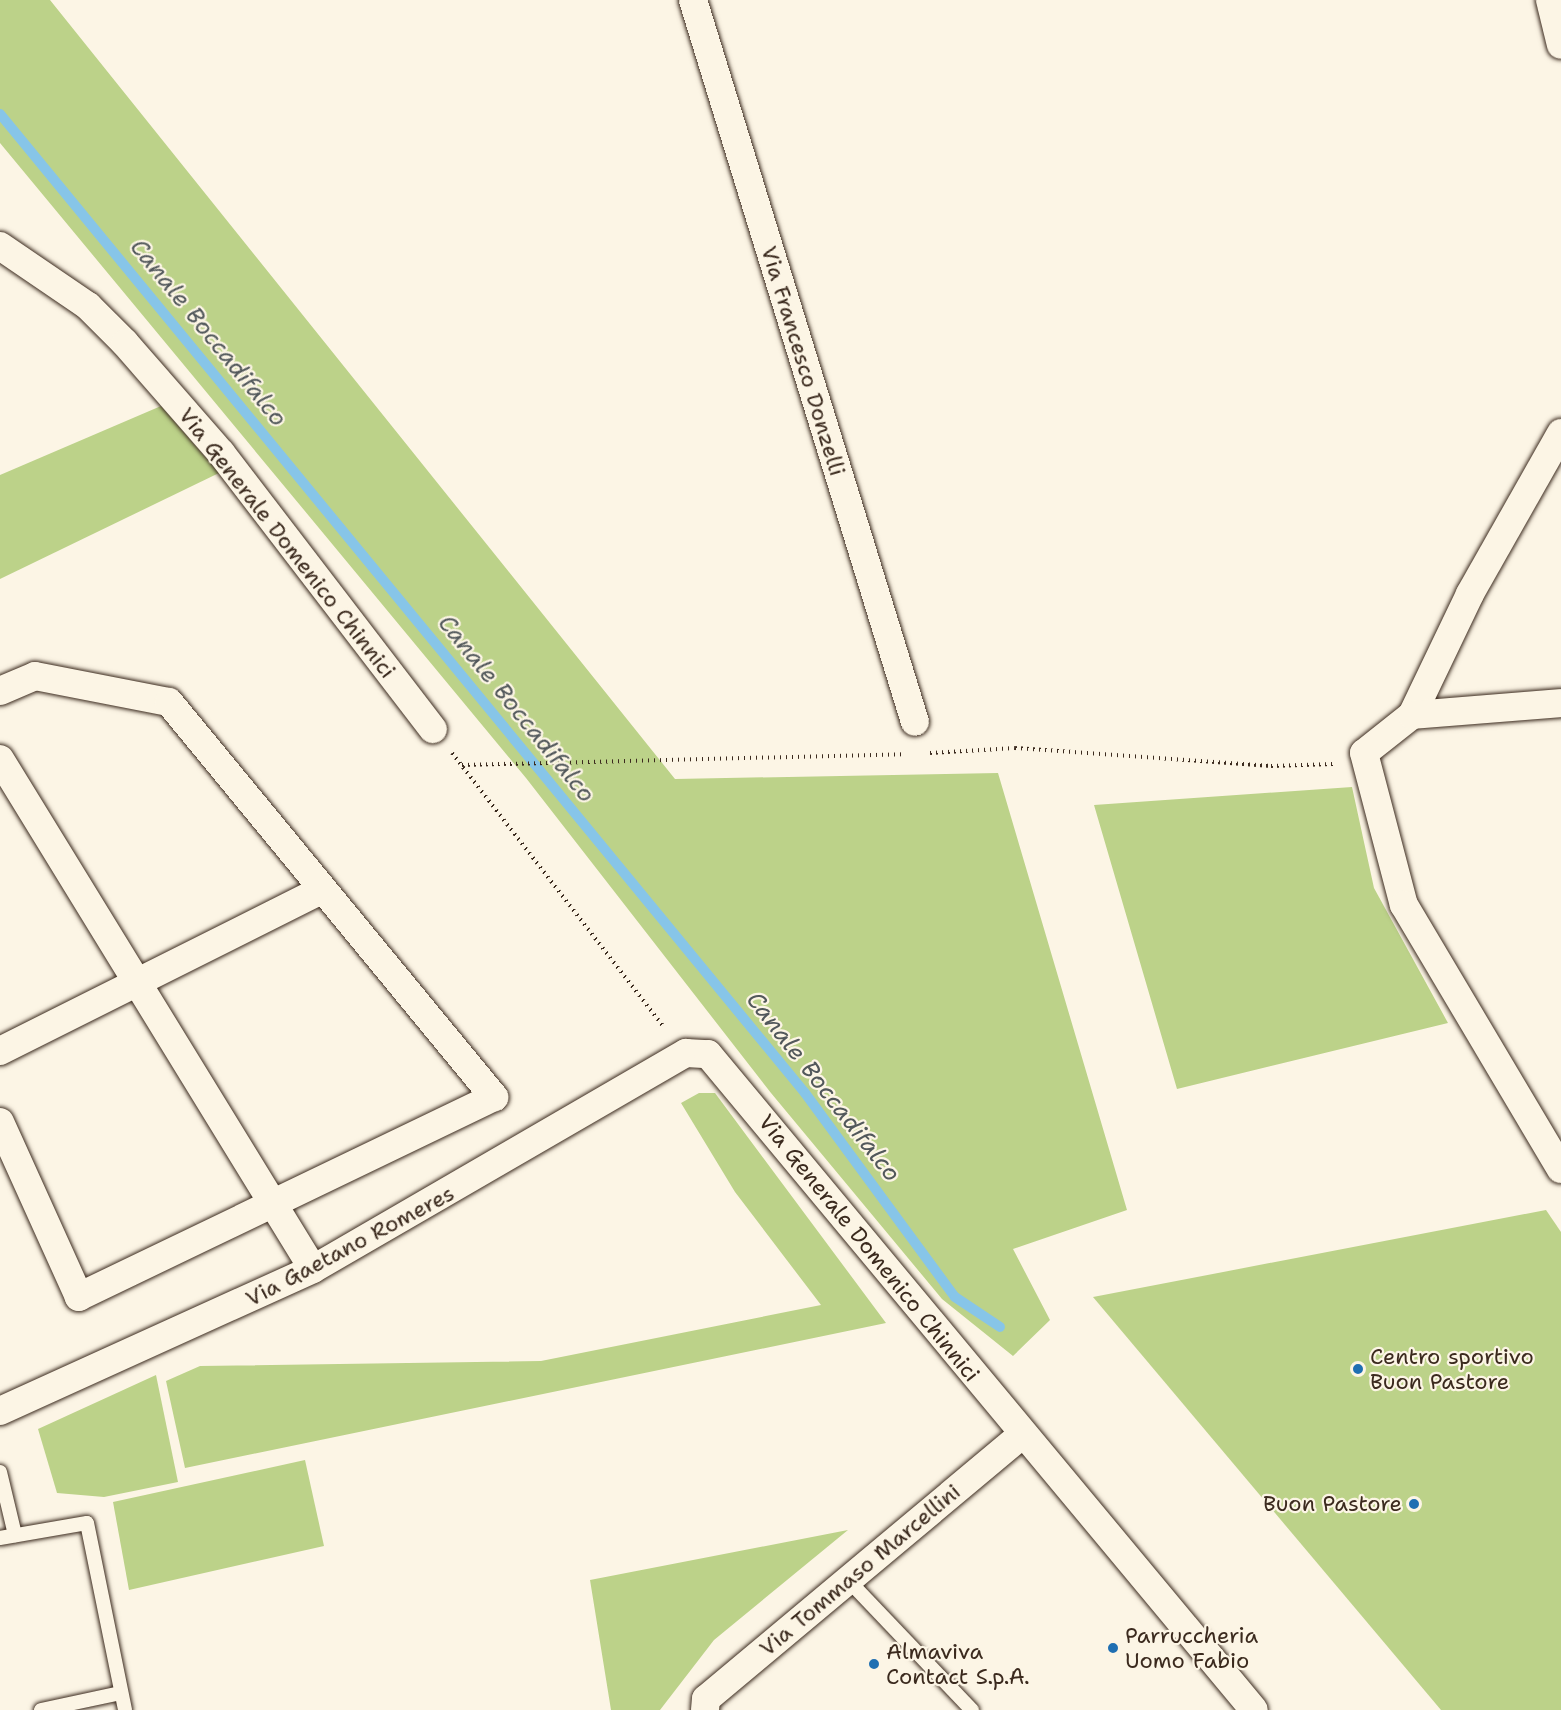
<!DOCTYPE html>
<html>
<head>
<meta charset="utf-8">
<style>
  body { margin:0 }
  #map { position:relative; width:1561px; height:1710px; overflow:hidden; background:#fcf5e5; font-family:"Shantell Sans",sans-serif }
  div>[style] { position:absolute }
  .green>* { inset:0; background:#bcd289 }
  .stream>* { height:10px; margin:-5px; padding:0 5px; transform-origin:5px; border-radius:5px; background:#87c5e8 }
  .path>* { height:4px; margin-top:-2px; transform-origin:0; background:repeating-linear-gradient(90deg,#3b2a1e 0 1.5px,transparent 0 6px) }
  .roads { filter:drop-shadow(0 0 2px #3b2a1e) drop-shadow(0 0 2px #3b2a1e) }
  .service>* { height:14px; margin:-7px; padding:0 7px; transform-origin:7px; border-radius:7px; background:#fcf5e5 }
  .minor>* { height:28px; margin:-14px; padding:0 14px; transform-origin:14px; border-radius:14px; background:#fcf5e5 }
  .dots>* { width:16px; height:16px; translate:-50% -50%; box-sizing:border-box; border:3px solid #fcf5e5; border-radius:50% }
  span { translate:-50% -50%; white-space:nowrap; text-align:center; line-height:1.15; -webkit-text-stroke:4.5px #fcf5e5; paint-order:stroke }
  .street-label { font-size:22px; color:#3b2a1e }
  .poi-label { font-size:22px; color:#3b2a1e }
  .left { translate:0 -50%; text-align:left }
  .right { translate:-100% -50%; text-align:right }
  .water-label { font-size:24px; color:#52585b; font-style:italic }
</style>
</head>
<body>
<div id="map">
  <div class="green">
    <div style="clip-path:polygon(0 0,50px 0,675px 779px,998px 773px,1127px 1210px,1013px 1249px,1050px 1320px,1013px 1356px,942px 1299px,771px 1093px,526px 778px,0 143px)"></div>
    <div style="clip-path:polygon(161px 406px,219px 473px,0 579px,0 475px)"></div>
    <div style="clip-path:polygon(1352px 787px,1374px 888px,1448px 1023px,1177px 1089px,1094px 805px)"></div>
    <div style="clip-path:polygon(699px 1093px,715px 1093px,886px 1323px,185px 1468px,166px 1381px,200px 1366px,541px 1361px,821px 1305px,735px 1192px,681px 1103px)"></div>
    <div style="clip-path:polygon(1546px 1210px,1561px 1232px,1561px 1710px,1441px 1710px,1093px 1297px)"></div>
    <div style="clip-path:polygon(156px 1375px,178px 1482px,104px 1497px,57px 1493px,38px 1429px)"></div>
    <div style="clip-path:polygon(305px 1460px,324px 1546px,129px 1590px,113px 1502px)"></div>
    <div style="clip-path:polygon(848px 1530px,714px 1640px,660px 1710px,611px 1710px,590px 1580px)"></div>
  </div>
  <div class="stream">
    <div style="left:0;top:114px;width:1267px;rotate:50.57deg"></div>
    <div style="left:805px;top:1093px;width:253px;rotate:53.7deg"></div>
    <div style="left:955px;top:1297px;width:54px;rotate:33.7deg"></div>
  </div>
  <div class="path">
    <div style="left:452px;top:753px;width:346px;rotate:52.3deg"></div>
    <div style="left:930px;top:753px;width:85px;rotate:-3.4deg"></div>
    <div style="left:1015px;top:748px;width:257px;rotate:4deg"></div>
    <div style="left:1271px;top:766px;width:62px;rotate:-1.8deg"></div>
    <div style="left:462px;top:765px;width:443px;rotate:-1.4deg"></div>
  </div>
  <div class="roads">
    <div class="service">
      <div style="left:0;top:1472px;width:65px;rotate:76.6deg"></div>
      <div style="left:0;top:1538px;width:88px;rotate:-9.8deg"></div>
      <div style="left:87px;top:1523px;width:191px;rotate:78.5deg"></div>
      <div style="left:848px;top:1580px;width:180px;rotate:46.4deg"></div>
      <div style="left:41px;top:1710px;width:82px;rotate:-12deg"></div>
    </div>
    <div class="minor">
      <div style="left:693px;top:0;width:755px;rotate:72.91deg"></div>
      <div style="left:1550px;top:0;width:46px;rotate:76.3deg"></div>
      <div style="left:0;top:246px;width:107px;rotate:34.3deg"></div>
      <div style="left:88px;top:306px;width:52px;rotate:45deg"></div>
      <div style="left:125px;top:343px;width:146px;rotate:48.9deg"></div>
      <div style="left:221px;top:453px;width:348px;rotate:52.5deg"></div>
      <div style="left:1561px;top:433px;width:185px;rotate:119.5deg"></div>
      <div style="left:1470px;top:594px;width:134px;rotate:115.6deg"></div>
      <div style="left:1412px;top:715px;width:61px;rotate:141.6deg"></div>
      <div style="left:1364px;top:753px;width:157px;rotate:75.3deg"></div>
      <div style="left:1404px;top:905px;width:307px;rotate:59.3deg"></div>
      <div style="left:0;top:691px;width:38px;rotate:-23deg"></div>
      <div style="left:35px;top:676px;width:136px;rotate:11deg"></div>
      <div style="left:169px;top:702px;width:512px;rotate:50.55deg"></div>
      <div style="left:494px;top:1097px;width:461px;rotate:154.3deg"></div>
      <div style="left:79px;top:1297px;width:192px;rotate:-114.3deg"></div>
      <div style="left:1412px;top:715px;width:149px;rotate:-4.6deg"></div>
      <div style="left:0;top:759px;width:598px;rotate:58.46deg"></div>
      <div style="left:0;top:1051px;width:360px;rotate:-26.6deg"></div>
      <div style="left:0;top:1411px;width:344px;rotate:-24.4deg"></div>
      <div style="left:313px;top:1269px;width:431px;rotate:-30.1deg"></div>
      <div style="left:686px;top:1053px;width:22px;rotate:3deg"></div>
      <div style="left:708px;top:1054px;width:853px;rotate:50.23deg"></div>
      <div style="left:705px;top:1710px;width:11px;rotate:-85deg"></div>
      <div style="left:706px;top:1699px;width:413px;rotate:-39.9deg"></div>
    </div>
  </div>
  <div class="dots">
    <div style="left:1358px;top:1369px;background:#1f6fb2"></div>
    <div style="left:1414px;top:1504px;background:#1f6fb2"></div>
    <div style="left:1113px;top:1648px;background:#1f6fb2"></div>
    <div style="left:874px;top:1664px;background:#1f6fb2"></div>
  </div>
  <div class="street-label">
    <span style="left:803px;top:361px;rotate:73deg">Via Francesco Donzelli</span>
    <span style="left:287px;top:543px;rotate:52deg">Via Generale Domenico Chinnici</span>
    <span style="left:350px;top:1246px;rotate:-28deg">Via Gaetano Romeres</span>
    <span style="left:869px;top:1248px;rotate:51deg">Via Generale Domenico Chinnici</span>
    <span style="left:860px;top:1570px;rotate:-40deg">Via Tommaso Marcellini</span>
  </div>
  <div class="poi-label">
    <span class="left" style="left:1370px;top:1369px">Centro sportivo<br>Buon Pastore</span>
    <span class="right" style="left:1402px;top:1504px">Buon Pastore</span>
    <span class="left" style="left:1125px;top:1648px">Parruccheria<br>Uomo Fabio</span>
    <span class="left" style="left:886px;top:1664px">Almaviva<br>Contact S.p.A.</span>
  </div>
  <div class="water-label">
    <span style="left:208px;top:333px;rotate:51deg">Canale Boccadifalco</span>
    <span style="left:516px;top:709px;rotate:51deg">Canale Boccadifalco</span>
    <span style="left:823px;top:1087px;rotate:52deg">Canale Boccadifalco</span>
  </div>
</div>
</body>
</html>
